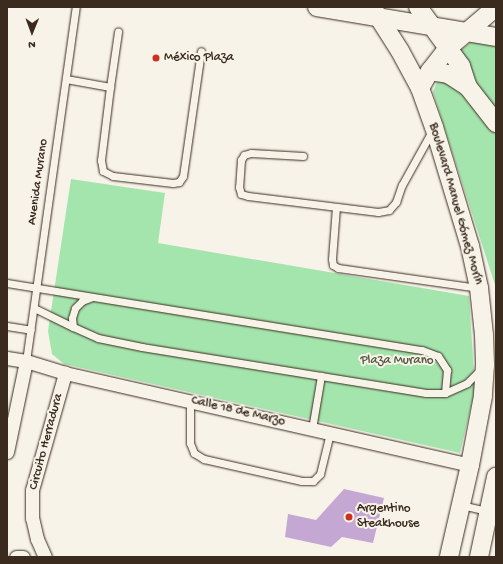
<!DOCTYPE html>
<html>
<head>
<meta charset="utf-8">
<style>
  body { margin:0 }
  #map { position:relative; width:503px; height:564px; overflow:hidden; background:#f7f3e8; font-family:"Gochi Hand",sans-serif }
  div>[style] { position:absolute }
  .green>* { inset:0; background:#a4e5ae }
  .building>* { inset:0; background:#c5a7d3 }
  .roads { filter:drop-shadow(0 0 1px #3b2a1e) drop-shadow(0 0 1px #3b2a1e) }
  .lane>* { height:7px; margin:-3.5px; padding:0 3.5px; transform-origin:3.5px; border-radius:3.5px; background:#f7f3e8 }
  .street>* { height:13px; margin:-6.5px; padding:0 6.5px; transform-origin:6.5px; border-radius:6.5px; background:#f7f3e8 }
  .secondary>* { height:18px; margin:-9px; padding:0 9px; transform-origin:9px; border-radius:9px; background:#f7f3e8 }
  .dots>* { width:11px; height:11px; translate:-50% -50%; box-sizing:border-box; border:2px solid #f7f3e8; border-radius:50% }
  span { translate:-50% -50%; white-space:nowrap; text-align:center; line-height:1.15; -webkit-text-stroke:4px #f7f3e8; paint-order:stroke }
  .poi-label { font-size:13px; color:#3b2a1e }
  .left { translate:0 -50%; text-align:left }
  .street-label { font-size:13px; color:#3b2a1e }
  .park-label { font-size:13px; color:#555942 }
  .frame { position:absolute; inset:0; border:8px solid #3b2a1e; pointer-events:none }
  .north { position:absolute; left:12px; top:12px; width:40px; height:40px; -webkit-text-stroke:3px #f7f3e8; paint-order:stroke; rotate:181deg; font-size:11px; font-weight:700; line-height:16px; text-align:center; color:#3b2a1e }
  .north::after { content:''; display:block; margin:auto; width:14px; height:18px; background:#3b2a1e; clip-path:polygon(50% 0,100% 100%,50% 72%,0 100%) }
</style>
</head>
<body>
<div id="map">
  <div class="green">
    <div style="clip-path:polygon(474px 40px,496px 45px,496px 288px,433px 92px,445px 62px)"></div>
    <div style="clip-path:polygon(71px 179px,165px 193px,158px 243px,469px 296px,475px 389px,460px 453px,64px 364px,52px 354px,48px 331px)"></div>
  </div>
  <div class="building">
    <div style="clip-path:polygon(344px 489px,384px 498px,373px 543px,342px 537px,331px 547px,285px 537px,288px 514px,316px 520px)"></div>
  </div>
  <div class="roads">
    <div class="lane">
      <div style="left:66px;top:79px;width:45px;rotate:10.3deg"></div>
      <div style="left:110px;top:87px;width:74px;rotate:97deg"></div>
      <div style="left:101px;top:160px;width:11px;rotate:80deg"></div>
      <div style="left:103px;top:171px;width:11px;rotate:27deg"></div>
      <div style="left:113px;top:176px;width:60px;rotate:6.7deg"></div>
      <div style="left:173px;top:183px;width:6px;rotate:-9deg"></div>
      <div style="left:179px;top:182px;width:7px;rotate:-56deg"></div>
      <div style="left:183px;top:176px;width:126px;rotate:-81.8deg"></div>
      <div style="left:110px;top:87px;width:56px;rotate:-81.7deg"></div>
      <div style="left:303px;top:156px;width:52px;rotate:-176.7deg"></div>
      <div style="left:251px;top:153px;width:7px;rotate:164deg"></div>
      <div style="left:244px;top:155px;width:6px;rotate:121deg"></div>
      <div style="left:241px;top:160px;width:27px;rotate:94deg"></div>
      <div style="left:239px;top:187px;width:7px;rotate:74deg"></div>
      <div style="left:241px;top:194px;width:7px;rotate:16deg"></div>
      <div style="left:248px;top:196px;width:131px;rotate:7deg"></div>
      <div style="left:378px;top:212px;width:11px;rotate:-10deg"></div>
      <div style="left:389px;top:210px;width:11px;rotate:-49deg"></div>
      <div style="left:396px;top:202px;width:18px;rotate:-71deg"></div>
      <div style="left:402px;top:185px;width:62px;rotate:-60.9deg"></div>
      <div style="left:336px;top:207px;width:52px;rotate:94.4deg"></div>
      <div style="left:332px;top:259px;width:6px;rotate:81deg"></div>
      <div style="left:333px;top:265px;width:6px;rotate:31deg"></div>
      <div style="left:338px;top:268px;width:141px;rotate:8.1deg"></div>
      <div style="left:7px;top:283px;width:420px;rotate:9.2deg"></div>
      <div style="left:422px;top:350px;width:17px;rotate:21deg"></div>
      <div style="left:438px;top:356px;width:17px;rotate:57deg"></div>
      <div style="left:447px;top:370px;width:23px;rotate:95deg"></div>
      <div style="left:445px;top:393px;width:19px;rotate:180deg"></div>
      <div style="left:426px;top:393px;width:288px;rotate:-170.8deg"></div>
      <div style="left:142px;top:347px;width:45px;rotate:-168.4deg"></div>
      <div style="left:98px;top:338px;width:27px;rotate:-156deg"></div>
      <div style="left:73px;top:327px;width:43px;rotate:-154deg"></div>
      <div style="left:7px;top:326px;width:24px;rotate:9deg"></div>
      <div style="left:73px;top:327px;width:9px;rotate:-96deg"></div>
      <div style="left:72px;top:318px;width:10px;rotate:-73deg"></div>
      <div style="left:75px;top:308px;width:10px;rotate:-45deg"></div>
      <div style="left:82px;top:301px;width:9px;rotate:-21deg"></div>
      <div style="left:26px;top:361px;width:358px;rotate:-82deg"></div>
      <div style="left:445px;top:393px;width:24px;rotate:-24deg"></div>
      <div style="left:467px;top:383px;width:21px;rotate:-45deg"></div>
      <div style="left:190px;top:401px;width:42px;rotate:90deg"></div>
      <div style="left:190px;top:443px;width:11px;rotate:68deg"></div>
      <div style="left:194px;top:453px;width:12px;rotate:31deg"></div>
      <div style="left:204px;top:459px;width:100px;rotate:12.7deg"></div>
      <div style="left:302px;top:481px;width:11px"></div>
      <div style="left:313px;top:481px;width:10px;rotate:-45deg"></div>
      <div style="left:320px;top:474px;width:42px;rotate:-76.3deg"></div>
      <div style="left:312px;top:429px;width:54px;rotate:-80.4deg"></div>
      <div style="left:461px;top:505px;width:28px;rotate:13deg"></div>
    </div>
    <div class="street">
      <div style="left:7px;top:358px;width:19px;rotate:9deg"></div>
      <div style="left:26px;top:361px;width:41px;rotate:17.1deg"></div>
      <div style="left:65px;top:373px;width:415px;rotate:12.8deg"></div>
      <div style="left:7px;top:452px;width:93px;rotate:-78.2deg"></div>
      <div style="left:16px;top:557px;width:7px"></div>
      <div style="left:45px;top:557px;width:20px;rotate:-114deg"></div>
      <div style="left:37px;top:539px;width:22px;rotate:-103deg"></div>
      <div style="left:32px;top:518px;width:28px;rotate:-90deg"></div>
      <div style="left:32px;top:490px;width:122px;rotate:-74.2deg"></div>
    </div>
    <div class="secondary">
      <div style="left:317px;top:7px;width:181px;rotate:9.5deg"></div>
      <div style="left:372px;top:7px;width:52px;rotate:57.5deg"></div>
      <div style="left:400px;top:51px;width:42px;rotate:61.6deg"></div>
      <div style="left:420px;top:88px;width:41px;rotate:70.3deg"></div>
      <div style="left:434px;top:127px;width:124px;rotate:73.2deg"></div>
      <div style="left:470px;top:246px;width:43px;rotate:77.9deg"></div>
      <div style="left:479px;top:288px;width:47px;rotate:83.9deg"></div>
      <div style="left:484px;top:335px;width:30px;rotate:88deg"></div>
      <div style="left:485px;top:365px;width:31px;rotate:94deg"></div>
      <div style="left:483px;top:396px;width:70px;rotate:100.7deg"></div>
      <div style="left:470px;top:465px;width:94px;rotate:102.9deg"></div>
      <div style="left:418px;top:7px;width:73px;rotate:53.9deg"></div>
      <div style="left:461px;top:66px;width:22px;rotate:72deg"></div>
      <div style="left:430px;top:71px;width:18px;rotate:9deg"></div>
      <div style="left:448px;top:74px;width:24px;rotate:33deg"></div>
      <div style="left:468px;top:87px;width:46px;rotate:52.1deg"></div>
      <div style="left:420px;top:88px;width:20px;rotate:-60deg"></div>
      <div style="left:430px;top:71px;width:29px;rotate:-52deg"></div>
      <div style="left:448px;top:48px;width:62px;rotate:-40.4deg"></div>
      <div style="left:479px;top:557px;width:82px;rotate:-78deg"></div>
    </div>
  </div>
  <div class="dots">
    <div style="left:156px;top:58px;background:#c8321e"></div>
    <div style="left:349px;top:517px;background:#c8321e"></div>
  </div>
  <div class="poi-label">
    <span class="left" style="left:164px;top:58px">México Plaza</span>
    <span class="left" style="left:357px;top:517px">Argentino<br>Steakhouse</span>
  </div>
  <div class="street-label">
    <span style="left:39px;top:182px;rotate:-82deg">Avenida Murano</span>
    <span style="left:455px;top:204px;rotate:74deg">Boulevard Manuel Gómez Morín</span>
    <span style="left:238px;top:412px;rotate:13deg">Calle 18 de Marzo</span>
    <span style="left:47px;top:442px;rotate:-75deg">Circuito Herradura</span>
  </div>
  <div class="park-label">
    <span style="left:397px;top:361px">Plaza Murano</span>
  </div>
  <div class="frame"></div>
  <div class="north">N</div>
</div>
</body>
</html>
